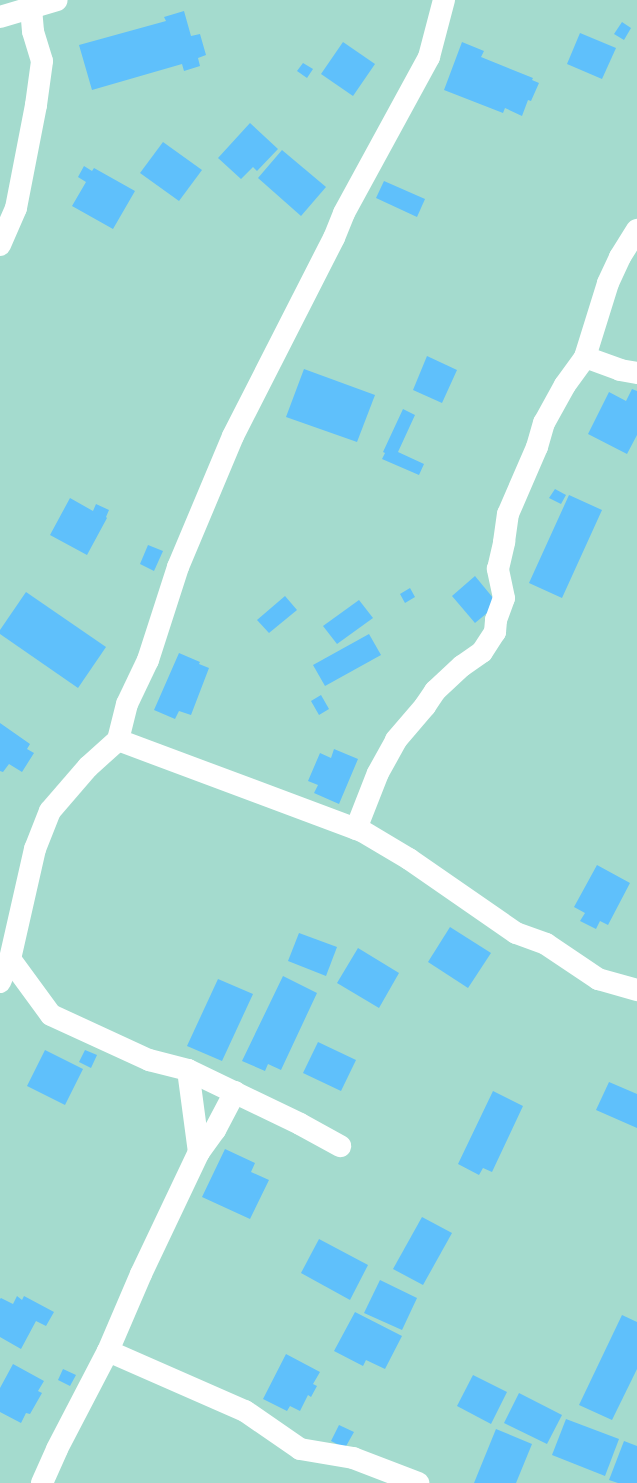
<!DOCTYPE html>
<html>
<head>
<meta charset="utf-8">
<style>
  body { margin:0 }
  #map { position:relative; width:637px; height:1483px; overflow:hidden; background:#a4dbce; font-family:"Public Sans",sans-serif }
  div>[style] { position:absolute }
  .building>* { inset:0; background:#5fc0fb }
  .minor>* { height:22px; margin:-11px; padding:0 11px; transform-origin:11px; border-radius:11px; background:#fff }
  span { translate:-50% -50%; white-space:nowrap; text-align:center; line-height:1.15; -webkit-text-stroke:3px #a4dbce; paint-order:stroke }
</style>
</head>
<body>
<div id="map">
  <div class="building">
    <div style="clip-path:polygon(184px 11px,191px 36px,200px 34px,206px 55px,198px 58px,200px 66px,184px 71px,182px 64px,92px 90px,79px 45px,166px 21px,164px 17px)"></div>
    <div style="clip-path:polygon(622px 22px,631px 28px,624px 40px,614px 34px)"></div>
    <div style="clip-path:polygon(580px 33px,616px 48px,602px 79px,567px 64px)"></div>
    <div style="clip-path:polygon(343px 42px,375px 64px,353px 96px,321px 74px)"></div>
    <div style="clip-path:polygon(462px 42px,484px 51px,481px 57px,533px 78px,532px 80px,539px 83px,531px 101px,528px 100px,522px 116px,505px 108px,503px 113px,444px 90px)"></div>
    <div style="clip-path:polygon(303px 63px,313px 69px,307px 78px,297px 71px)"></div>
    <div style="clip-path:polygon(250px 123px,278px 149px,257px 171px,253px 167px,241px 179px,218px 158px)"></div>
    <div style="clip-path:polygon(163px 142px,202px 170px,179px 201px,140px 173px)"></div>
    <div style="clip-path:polygon(282px 150px,326px 187px,301px 216px,258px 178px)"></div>
    <div style="clip-path:polygon(84px 166px,92px 171px,94px 168px,135px 191px,113px 229px,72px 206px,86px 182px,78px 177px)"></div>
    <div style="clip-path:polygon(384px 181px,425px 199px,417px 217px,376px 198px)"></div>
    <div style="clip-path:polygon(427px 356px,457px 370px,442px 403px,413px 390px)"></div>
    <div style="clip-path:polygon(304px 369px,375px 395px,357px 442px,286px 417px)"></div>
    <div style="clip-path:polygon(632px 389px,637px 391px,637px 435px,627px 454px,588px 434px,609px 392px,626px 401px)"></div>
    <div style="clip-path:polygon(403px 409px,415px 415px,398px 452px,424px 464px,419px 475px,382px 459px,385px 453px,383px 452px)"></div>
    <div style="clip-path:polygon(555px 489px,566px 495px,561px 504px,549px 498px)"></div>
    <div style="clip-path:polygon(569px 495px,602px 510px,562px 598px,529px 583px)"></div>
    <div style="clip-path:polygon(70px 498px,93px 511px,96px 504px,109px 510px,106px 517px,107px 518px,87px 555px,50px 535px)"></div>
    <div style="clip-path:polygon(148px 545px,163px 551px,154px 571px,140px 564px)"></div>
    <div style="clip-path:polygon(475px 576px,498px 604px,475px 623px,452px 596px)"></div>
    <div style="clip-path:polygon(410px 588px,415px 597px,405px 603px,400px 594px)"></div>
    <div style="clip-path:polygon(26px 592px,106px 647px,78px 688px,0 634px,0 630px)"></div>
    <div style="clip-path:polygon(285px 596px,297px 610px,269px 633px,257px 620px)"></div>
    <div style="clip-path:polygon(359px 600px,373px 618px,337px 644px,323px 626px)"></div>
    <div style="clip-path:polygon(369px 634px,381px 655px,325px 686px,313px 665px)"></div>
    <div style="clip-path:polygon(179px 653px,200px 662px,199px 664px,209px 668px,191px 715px,179px 711px,175px 719px,154px 710px)"></div>
    <div style="clip-path:polygon(321px 695px,329px 709px,319px 715px,311px 701px)"></div>
    <div style="clip-path:polygon(0 723px,30px 744px,27px 749px,34px 753px,22px 772px,9px 764px,3px 772px,0 771px)"></div>
    <div style="clip-path:polygon(334px 749px,358px 759px,339px 804px,314px 793px,318px 785px,308px 781px,320px 753px,331px 758px)"></div>
    <div style="clip-path:polygon(597px 865px,630px 883px,608px 925px,600px 921px,596px 929px,580px 921px,585px 913px,574px 907px)"></div>
    <div style="clip-path:polygon(450px 927px,491px 953px,468px 988px,428px 962px)"></div>
    <div style="clip-path:polygon(299px 933px,337px 947px,326px 976px,288px 961px)"></div>
    <div style="clip-path:polygon(358px 948px,399px 973px,379px 1008px,337px 983px)"></div>
    <div style="clip-path:polygon(283px 976px,317px 993px,281px 1070px,268px 1064px,265px 1071px,242px 1061px)"></div>
    <div style="clip-path:polygon(218px 979px,253px 994px,222px 1061px,187px 1046px)"></div>
    <div style="clip-path:polygon(318px 1042px,356px 1060px,341px 1091px,303px 1073px)"></div>
    <div style="clip-path:polygon(45px 1050px,83px 1069px,65px 1105px,27px 1086px)"></div>
    <div style="clip-path:polygon(85px 1050px,97px 1055px,91px 1068px,79px 1062px)"></div>
    <div style="clip-path:polygon(609px 1082px,637px 1094px,637px 1128px,596px 1110px)"></div>
    <div style="clip-path:polygon(493px 1091px,523px 1106px,492px 1172px,483px 1168px,479px 1175px,458px 1164px)"></div>
    <div style="clip-path:polygon(225px 1149px,255px 1163px,251px 1172px,269px 1180px,250px 1219px,202px 1197px)"></div>
    <div style="clip-path:polygon(422px 1217px,452px 1233px,423px 1285px,393px 1269px)"></div>
    <div style="clip-path:polygon(319px 1239px,368px 1265px,350px 1300px,301px 1273px)"></div>
    <div style="clip-path:polygon(380px 1280px,417px 1298px,402px 1330px,364px 1313px)"></div>
    <div style="clip-path:polygon(17px 1296px,22px 1300px,24px 1296px,54px 1312px,46px 1326px,36px 1321px,21px 1349px,0 1337px,0 1299px,1px 1298px,13px 1304px)"></div>
    <div style="clip-path:polygon(355px 1312px,402px 1336px,385px 1369px,366px 1360px,363px 1366px,334px 1351px)"></div>
    <div style="clip-path:polygon(622px 1315px,637px 1322px,637px 1369px,612px 1420px,579px 1405px)"></div>
    <div style="clip-path:polygon(286px 1354px,320px 1372px,313px 1384px,317px 1386px,311px 1397px,308px 1395px,300px 1411px,290px 1406px,287px 1411px,263px 1399px)"></div>
    <div style="clip-path:polygon(13px 1364px,44px 1381px,38px 1391px,42px 1393px,30px 1414px,26px 1413px,21px 1423px,0 1412px,0 1388px)"></div>
    <div style="clip-path:polygon(63px 1369px,76px 1375px,70px 1386px,58px 1380px)"></div>
    <div style="clip-path:polygon(473px 1375px,507px 1392px,491px 1424px,457px 1406px)"></div>
    <div style="clip-path:polygon(519px 1393px,562px 1415px,547px 1444px,504px 1423px)"></div>
    <div style="clip-path:polygon(566px 1419px,619px 1439px,605px 1476px,552px 1455px)"></div>
    <div style="clip-path:polygon(339px 1425px,354px 1432px,345px 1448px,331px 1441px)"></div>
    <div style="clip-path:polygon(496px 1429px,532px 1444px,516px 1483px,474px 1483px)"></div>
    <div style="clip-path:polygon(624px 1441px,637px 1446px,637px 1483px,618px 1483px,609px 1480px)"></div>
  </div>
  <div class="minor">
    <div style="left:0;top:17px;width:59px;rotate:-16.6deg"></div>
    <div style="left:0;top:245px;width:40px;rotate:-66.6deg"></div>
    <div style="left:16px;top:208px;width:105px;rotate:-79deg"></div>
    <div style="left:36px;top:105px;width:44px;rotate:-82.2deg"></div>
    <div style="left:42px;top:61px;width:31px;rotate:-107deg"></div>
    <div style="left:33px;top:31px;width:22px;rotate:-95deg"></div>
    <div style="left:585px;top:357px;width:37px;rotate:20deg"></div>
    <div style="left:620px;top:370px;width:17px;rotate:10deg"></div>
    <div style="left:118px;top:740px;width:260px;rotate:20.5deg"></div>
    <div style="left:362px;top:831px;width:55px;rotate:30.8deg"></div>
    <div style="left:409px;top:859px;width:130px;rotate:34.7deg"></div>
    <div style="left:516px;top:933px;width:32px;rotate:20deg"></div>
    <div style="left:546px;top:944px;width:63px;rotate:33.9deg"></div>
    <div style="left:598px;top:979px;width:41px;rotate:15.8deg"></div>
    <div style="left:356px;top:829px;width:60px;rotate:-68.6deg"></div>
    <div style="left:378px;top:773px;width:38px;rotate:-61deg"></div>
    <div style="left:396px;top:740px;width:45px;rotate:-49.5deg"></div>
    <div style="left:425px;top:706px;width:18px;rotate:-56deg"></div>
    <div style="left:435px;top:691px;width:37px;rotate:-43deg"></div>
    <div style="left:462px;top:666px;width:24px;rotate:-35deg"></div>
    <div style="left:482px;top:652px;width:24px;rotate:-57deg"></div>
    <div style="left:495px;top:632px;width:12px;rotate:-85deg"></div>
    <div style="left:496px;top:620px;width:23px;rotate:-70deg"></div>
    <div style="left:504px;top:598px;width:30px;rotate:-102deg"></div>
    <div style="left:498px;top:569px;width:28px;rotate:-77deg"></div>
    <div style="left:504px;top:542px;width:28px;rotate:-82deg"></div>
    <div style="left:508px;top:514px;width:73px;rotate:-66.6deg"></div>
    <div style="left:537px;top:447px;width:25px;rotate:-74deg"></div>
    <div style="left:544px;top:423px;width:43px;rotate:-61.1deg"></div>
    <div style="left:565px;top:385px;width:34px;rotate:-54deg"></div>
    <div style="left:585px;top:357px;width:77px;rotate:-72.7deg"></div>
    <div style="left:608px;top:283px;width:29px;rotate:-65deg"></div>
    <div style="left:620px;top:257px;width:32px;rotate:-58deg"></div>
    <div style="left:10px;top:959px;width:69px;rotate:53.8deg"></div>
    <div style="left:51px;top:1015px;width:108px;rotate:24.7deg"></div>
    <div style="left:149px;top:1060px;width:40px;rotate:14.4deg"></div>
    <div style="left:188px;top:1070px;width:124px;rotate:25.7deg"></div>
    <div style="left:300px;top:1124px;width:46px;rotate:28.8deg"></div>
    <div style="left:0;top:982px;width:25px;rotate:-67deg"></div>
    <div style="left:10px;top:959px;width:113px;rotate:-77.2deg"></div>
    <div style="left:35px;top:849px;width:41px;rotate:-68.5deg"></div>
    <div style="left:50px;top:811px;width:58px;rotate:-49.2deg"></div>
    <div style="left:88px;top:767px;width:40px;rotate:-42deg"></div>
    <div style="left:118px;top:740px;width:37px;rotate:-76deg"></div>
    <div style="left:127px;top:704px;width:49px;rotate:-64.5deg"></div>
    <div style="left:148px;top:660px;width:98px;rotate:-72.1deg"></div>
    <div style="left:178px;top:567px;width:142px;rotate:-67.2deg"></div>
    <div style="left:233px;top:436px;width:222px;rotate:-63deg"></div>
    <div style="left:334px;top:238px;width:27px;rotate:-68deg"></div>
    <div style="left:344px;top:213px;width:178px;rotate:-61.4deg"></div>
    <div style="left:429px;top:57px;width:59px;rotate:-75.3deg"></div>
    <div style="left:188px;top:1070px;width:83px;rotate:82.4deg"></div>
    <div style="left:108px;top:1351px;width:150px;rotate:23.7deg"></div>
    <div style="left:245px;top:1411px;width:67px;rotate:34.6deg"></div>
    <div style="left:300px;top:1449px;width:54px;rotate:9.6deg"></div>
    <div style="left:353px;top:1458px;width:70px;rotate:21deg"></div>
    <div style="left:42px;top:1483px;width:37px;rotate:-66deg"></div>
    <div style="left:57px;top:1449px;width:110px;rotate:-62.5deg"></div>
    <div style="left:108px;top:1351px;width:84px;rotate:-66.8deg"></div>
    <div style="left:141px;top:1274px;width:135px;rotate:-64.6deg"></div>
    <div style="left:199px;top:1152px;width:27px;rotate:-54deg"></div>
    <div style="left:215px;top:1130px;width:43px;rotate:-62.2deg"></div>
  </div>
</div>
</body>
</html>
